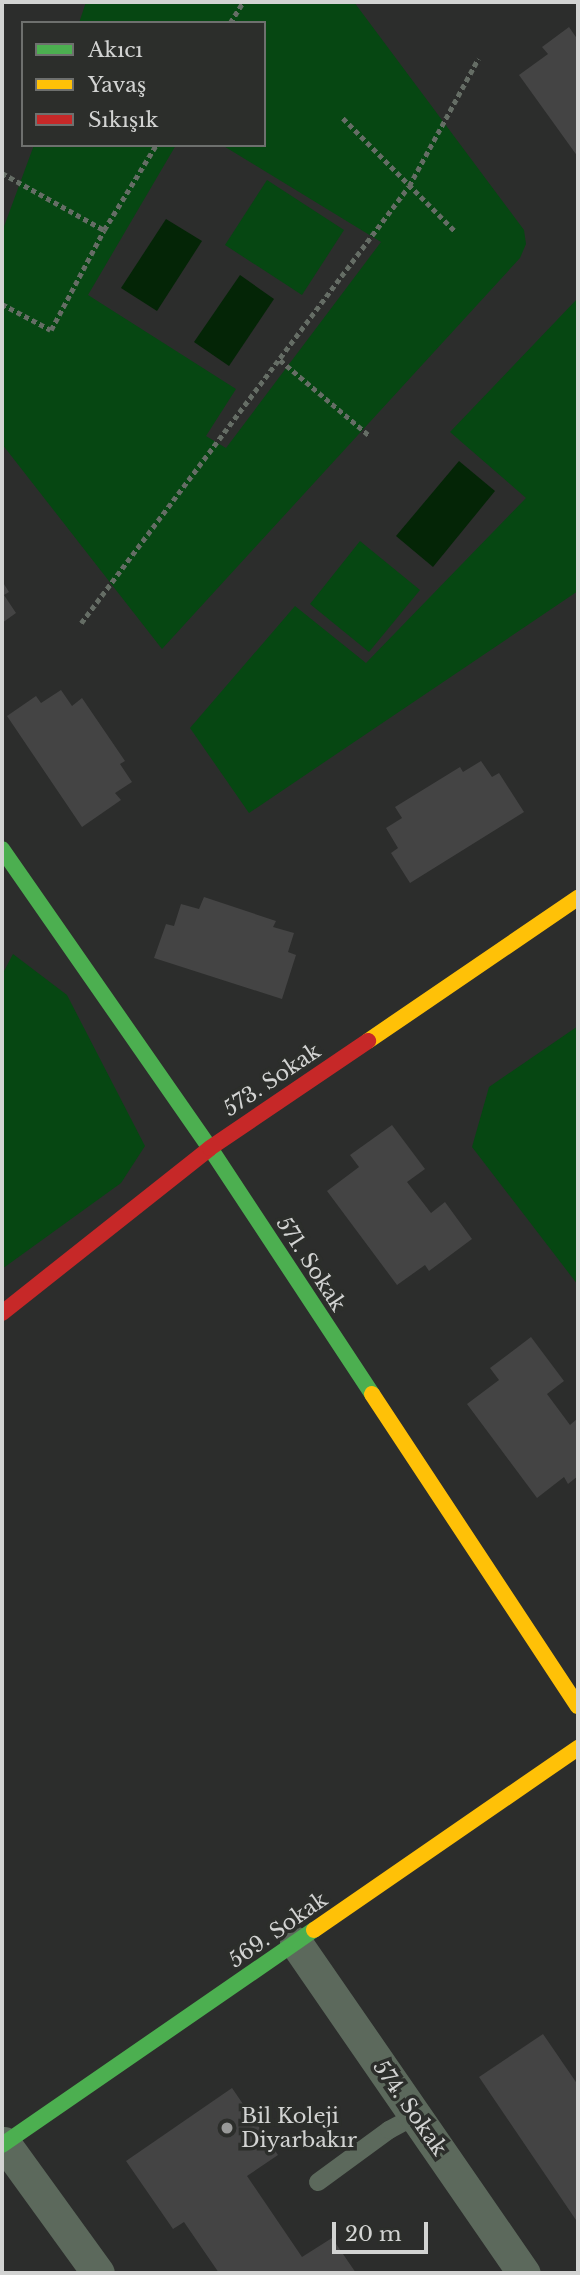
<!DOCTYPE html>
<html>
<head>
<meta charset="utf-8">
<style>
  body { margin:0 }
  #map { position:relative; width:580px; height:2275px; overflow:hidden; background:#2c2d2c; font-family:"Libre Baskerville",serif }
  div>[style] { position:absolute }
  .green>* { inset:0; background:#064712 }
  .water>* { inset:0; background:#042506 }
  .building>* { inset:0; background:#444 }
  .path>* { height:4.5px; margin-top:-2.25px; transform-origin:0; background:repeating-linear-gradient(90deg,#656d65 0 5px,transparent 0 8.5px) }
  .lane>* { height:18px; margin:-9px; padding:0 9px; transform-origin:9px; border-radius:9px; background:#5c695c }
  .street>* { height:33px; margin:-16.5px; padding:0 16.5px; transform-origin:16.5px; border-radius:16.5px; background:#5c695c }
  .fast>* { height:16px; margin:-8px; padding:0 8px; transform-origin:8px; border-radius:8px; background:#4caf50 }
  .slow>* { height:16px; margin:-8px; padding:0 8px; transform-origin:8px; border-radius:8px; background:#ffc107 }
  .jam>* { height:16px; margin:-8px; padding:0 8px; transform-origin:8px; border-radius:8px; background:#c62828 }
  .dots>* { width:19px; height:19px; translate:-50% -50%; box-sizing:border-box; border:4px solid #2c2e2b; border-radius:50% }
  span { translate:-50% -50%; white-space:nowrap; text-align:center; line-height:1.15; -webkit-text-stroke:7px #2c2e2b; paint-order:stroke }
  .street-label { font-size:21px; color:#d2d3d2 }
  .poi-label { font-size:21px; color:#d2d3d2 }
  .left { translate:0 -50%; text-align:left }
  .frame { position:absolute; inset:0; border:4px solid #d2d3d2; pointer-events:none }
  .legend { position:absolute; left:21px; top:21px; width:245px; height:126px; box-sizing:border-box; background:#2c2e2b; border:2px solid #6e706e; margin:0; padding:9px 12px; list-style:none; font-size:21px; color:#d2d3d2 }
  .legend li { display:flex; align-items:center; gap:14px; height:35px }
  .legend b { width:35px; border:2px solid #6e706e }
  .scale { position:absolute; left:332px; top:2222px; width:96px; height:32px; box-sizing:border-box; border:4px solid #d2d3d2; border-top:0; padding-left:9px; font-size:21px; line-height:24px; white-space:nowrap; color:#d2d3d2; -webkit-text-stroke:5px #2c2e2b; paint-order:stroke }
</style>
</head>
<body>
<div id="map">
  <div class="green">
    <div style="clip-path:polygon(86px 2px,354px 2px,524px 230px,526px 244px,520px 258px,162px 649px,2px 444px,2px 232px,34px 145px,176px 145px,88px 295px,236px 389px,206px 436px,226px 448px,381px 242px,222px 145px,264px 145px,264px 23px,79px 23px)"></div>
    <div style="clip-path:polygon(267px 180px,344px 230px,302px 295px,225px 245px)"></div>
    <div style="clip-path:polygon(578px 298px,578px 591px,249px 813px,190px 728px,295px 606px,366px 663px,526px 498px,450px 432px)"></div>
    <div style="clip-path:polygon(360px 541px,420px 590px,369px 652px,310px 604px)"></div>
    <div style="clip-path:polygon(13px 954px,67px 995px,145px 1146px,121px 1183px,2px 1269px,2px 975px)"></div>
    <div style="clip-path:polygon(578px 1026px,578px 1285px,472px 1147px,489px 1087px)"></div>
  </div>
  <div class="water">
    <div style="clip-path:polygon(166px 219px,202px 241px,157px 311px,121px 288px)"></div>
    <div style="clip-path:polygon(240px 275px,274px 299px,229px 366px,194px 342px)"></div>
    <div style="clip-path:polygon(459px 461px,495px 491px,433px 567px,396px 536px)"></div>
  </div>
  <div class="building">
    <div style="clip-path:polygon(569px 27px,578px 40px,578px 157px,519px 75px,548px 54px,542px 47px)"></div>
    <div style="clip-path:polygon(2px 581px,9px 592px,4px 595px,16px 613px,2px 623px)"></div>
    <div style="clip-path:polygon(61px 690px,72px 706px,82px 698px,125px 761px,120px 764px,132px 782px,115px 793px,121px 800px,82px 827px,7px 716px,36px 696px,41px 703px)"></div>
    <div style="clip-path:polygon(481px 761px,492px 777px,499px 773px,524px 812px,410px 883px,391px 853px,398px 848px,386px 828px,402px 818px,395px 807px,460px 767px,463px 772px)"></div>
    <div style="clip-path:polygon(204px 897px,276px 921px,273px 927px,294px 933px,288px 952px,296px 955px,282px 999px,154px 958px,166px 924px,174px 926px,181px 904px,199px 909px)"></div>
    <div style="clip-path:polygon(392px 1125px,425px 1169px,407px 1182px,431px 1213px,445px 1202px,472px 1239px,429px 1271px,425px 1265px,397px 1285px,327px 1191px,359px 1167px,350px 1155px)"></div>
    <div style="clip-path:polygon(531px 1337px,564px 1381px,547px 1394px,570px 1425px,578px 1418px,578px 1476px,568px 1484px,564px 1477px,537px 1498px,467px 1404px,499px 1380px,490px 1368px)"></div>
    <div style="clip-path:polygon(543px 2034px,578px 2085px,578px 2223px,479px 2077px)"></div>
    <div style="clip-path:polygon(232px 2088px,278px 2155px,247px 2176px,302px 2257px,332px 2238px,356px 2273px,219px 2273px,184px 2222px,173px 2229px,126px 2161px)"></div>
  </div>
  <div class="path">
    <div style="left:230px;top:23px;width:25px;rotate:-58deg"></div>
    <div style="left:343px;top:118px;width:161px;rotate:45.3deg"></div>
    <div style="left:2px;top:173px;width:117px;rotate:29.2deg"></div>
    <div style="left:2px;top:304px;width:55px;rotate:28deg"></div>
    <div style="left:51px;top:330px;width:113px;rotate:-62.1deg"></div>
    <div style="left:104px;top:230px;width:100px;rotate:-58.5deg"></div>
    <div style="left:280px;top:360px;width:118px;rotate:40.2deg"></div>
    <div style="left:81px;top:623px;width:546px;rotate:-53.11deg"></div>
    <div style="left:409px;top:186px;width:145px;rotate:-61.5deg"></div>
  </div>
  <div class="lane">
    <div style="left:318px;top:2182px;width:88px;rotate:-36.2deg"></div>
    <div style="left:389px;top:2130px;width:30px;rotate:-28deg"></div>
  </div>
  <div class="street">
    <div style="left:296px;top:1943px;width:401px;rotate:55.4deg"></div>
    <div style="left:4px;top:2143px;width:160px;rotate:54.1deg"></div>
  </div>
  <div class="fast">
    <div style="left:2px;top:849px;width:364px;rotate:55.2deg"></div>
    <div style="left:210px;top:1148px;width:295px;rotate:56.6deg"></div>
    <div style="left:2px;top:2145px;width:379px;rotate:-34.6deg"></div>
  </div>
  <div class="slow">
    <div style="left:368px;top:1041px;width:254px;rotate:-34.3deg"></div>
    <div style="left:372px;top:1394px;width:374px;rotate:56.6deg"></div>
    <div style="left:314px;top:1930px;width:321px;rotate:-34.6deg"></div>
  </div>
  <div class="jam">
    <div style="left:2px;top:1313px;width:265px;rotate:-38.4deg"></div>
    <div style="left:210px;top:1148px;width:191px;rotate:-34.1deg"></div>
  </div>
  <div class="dots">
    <div style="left:227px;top:2128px;background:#989998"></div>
  </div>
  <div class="street-label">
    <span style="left:272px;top:1080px;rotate:-34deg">573. Sokak</span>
    <span style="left:311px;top:1264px;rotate:57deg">571. Sokak</span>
    <span style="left:278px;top:1930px;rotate:-35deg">569. Sokak</span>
    <span style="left:410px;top:2108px;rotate:55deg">574. Sokak</span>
  </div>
  <div class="poi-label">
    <span class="left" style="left:241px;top:2128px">Bil Koleji<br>Diyarbakır</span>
  </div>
  <div class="frame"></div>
  <ul class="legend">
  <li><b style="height:9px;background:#4caf50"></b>Akıcı</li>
  <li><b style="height:9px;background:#ffc107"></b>Yavaş</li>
  <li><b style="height:9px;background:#c62828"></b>Sıkışık</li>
  </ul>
  <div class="scale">20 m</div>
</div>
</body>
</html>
